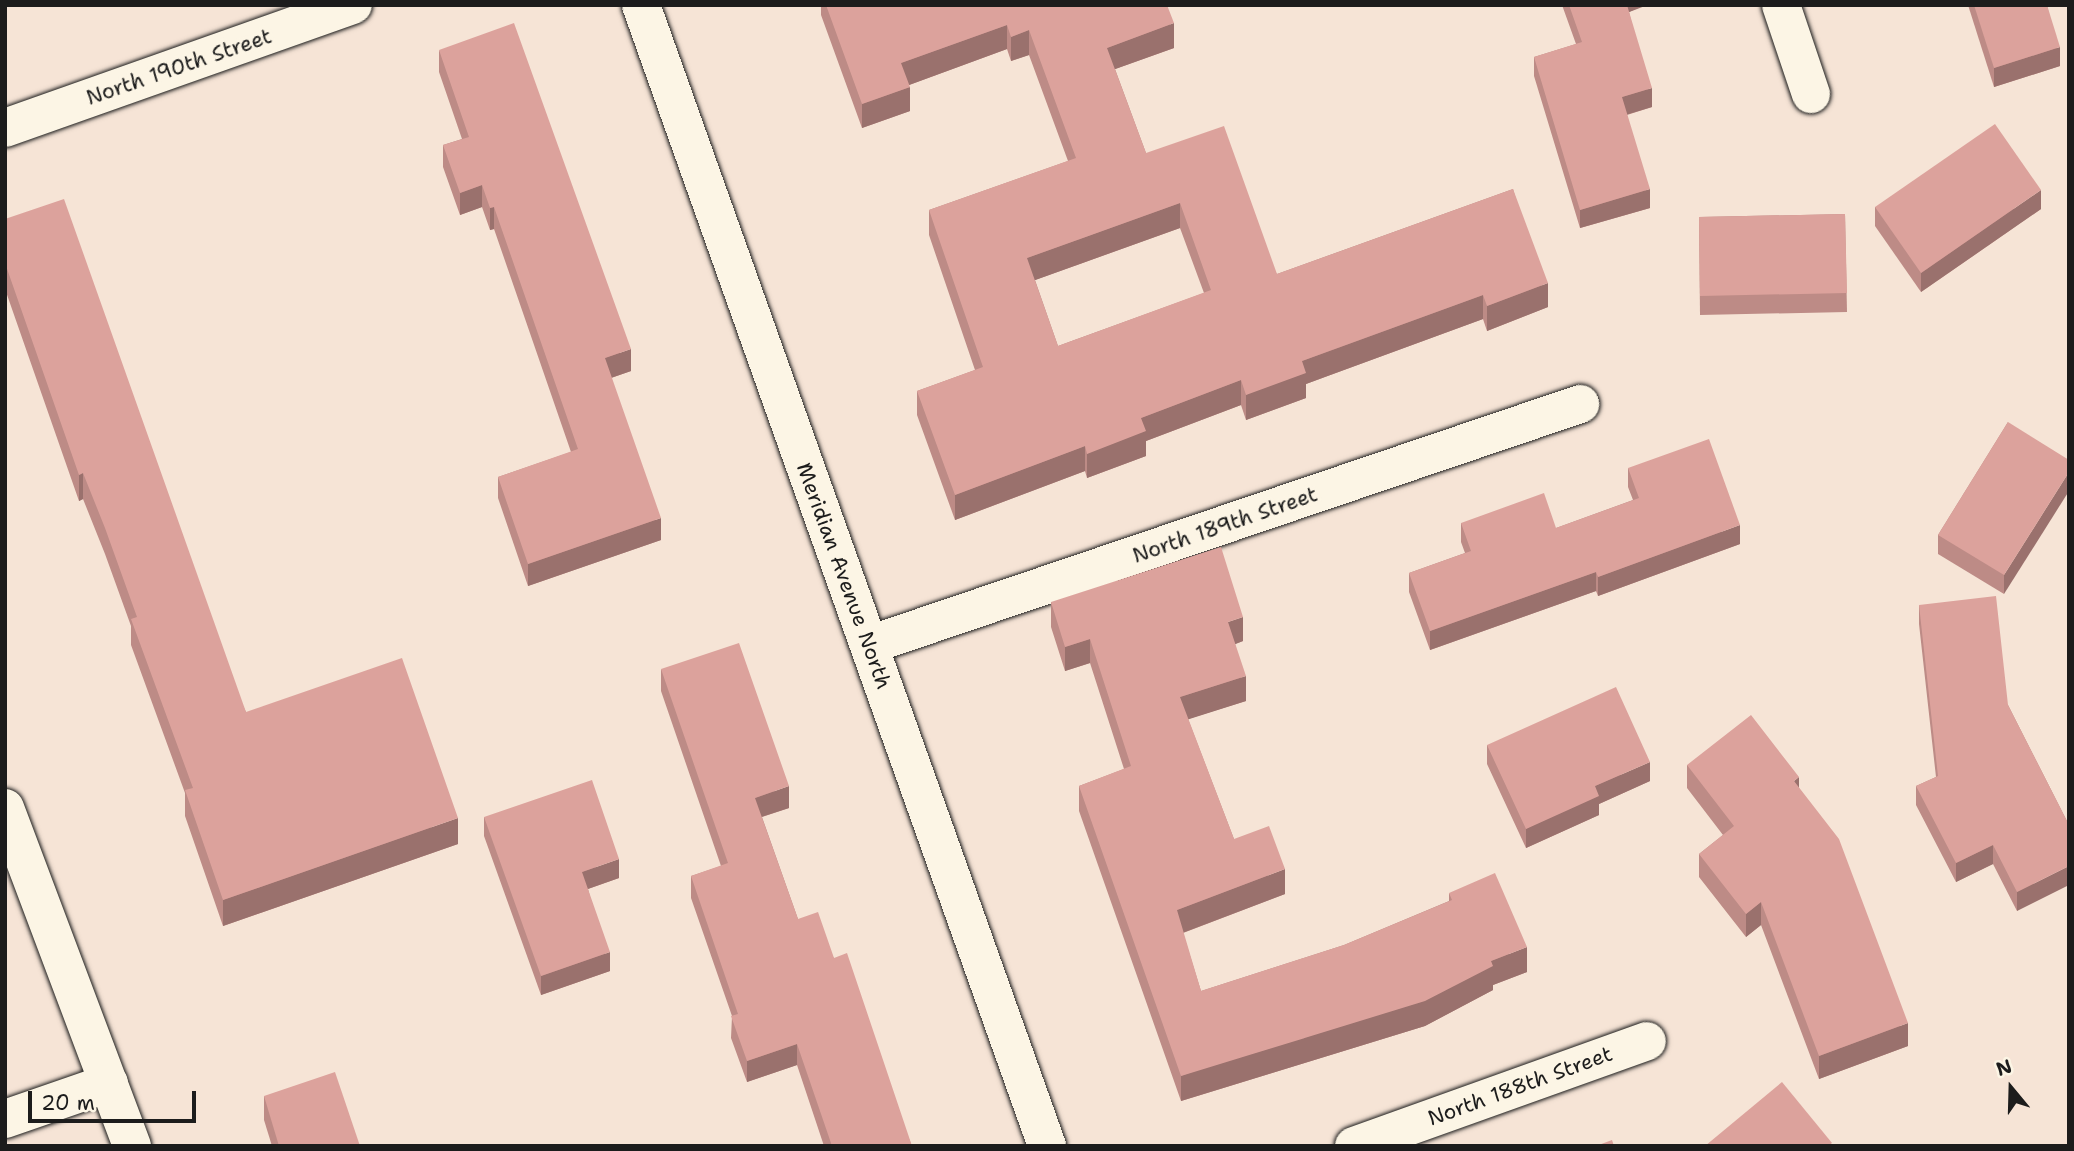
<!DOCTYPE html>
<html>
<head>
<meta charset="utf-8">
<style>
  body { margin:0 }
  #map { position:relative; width:2074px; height:1151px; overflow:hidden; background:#f6e4d6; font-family:"Shantell Sans",sans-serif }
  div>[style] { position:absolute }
  .roads { filter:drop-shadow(0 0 2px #1c1c1c) drop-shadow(0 0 2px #1c1c1c) }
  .minor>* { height:38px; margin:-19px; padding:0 19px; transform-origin:19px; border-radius:19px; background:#fcf5e5 }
  .wall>* { inset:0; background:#bd8b86 }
  .shaded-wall>* { inset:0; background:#9a716d }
  .building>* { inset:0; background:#dca29c }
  span { translate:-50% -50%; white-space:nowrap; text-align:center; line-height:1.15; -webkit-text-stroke:7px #fcf5e5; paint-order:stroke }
  .street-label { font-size:21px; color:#1c1c1c }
  .frame { position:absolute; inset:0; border:7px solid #1c1c1c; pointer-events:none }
  .north { position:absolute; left:1976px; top:1053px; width:70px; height:70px; -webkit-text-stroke:5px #fcf5e5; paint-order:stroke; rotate:341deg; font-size:19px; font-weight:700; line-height:28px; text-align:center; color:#1c1c1c }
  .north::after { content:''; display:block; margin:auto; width:24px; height:32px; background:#1c1c1c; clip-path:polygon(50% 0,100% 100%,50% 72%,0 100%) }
  .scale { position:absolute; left:28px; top:1091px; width:168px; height:32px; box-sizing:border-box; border:4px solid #1c1c1c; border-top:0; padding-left:9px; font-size:21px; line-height:24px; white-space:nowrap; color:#1c1c1c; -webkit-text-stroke:5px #fcf5e5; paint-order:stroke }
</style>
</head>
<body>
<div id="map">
  <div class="roads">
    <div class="minor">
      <div style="left:641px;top:5px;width:1211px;rotate:70.41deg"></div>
      <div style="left:1781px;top:5px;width:94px;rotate:71.4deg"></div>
      <div style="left:5px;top:128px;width:369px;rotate:-19.5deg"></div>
      <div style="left:869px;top:645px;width:751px;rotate:-18.72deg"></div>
      <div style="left:5px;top:808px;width:361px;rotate:69.4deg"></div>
      <div style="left:5px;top:1119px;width:110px;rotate:-19.1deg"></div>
      <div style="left:1354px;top:1146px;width:311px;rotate:-19.7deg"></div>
    </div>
  </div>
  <div class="wall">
    <div style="clip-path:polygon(evenodd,821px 5px,1167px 5px,1174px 48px,1115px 69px,1146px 153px,1277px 274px,1513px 189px,1548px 307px,1487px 331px,1483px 319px,1306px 384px,1306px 398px,1246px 420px,1241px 405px,1146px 441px,1146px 456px,1087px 478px,1085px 471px,955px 520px,917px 415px,917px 391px,975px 370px,929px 235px,929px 210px,1068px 161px,1029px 55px,1011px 61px,1007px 49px,909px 85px,910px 111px,862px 128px,821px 15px,821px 5px,1180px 228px,1204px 293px,1058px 346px,1035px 280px,1180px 228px)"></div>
    <div style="clip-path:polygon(1562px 5px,1645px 5px,1629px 12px,1652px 107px,1627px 115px,1650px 208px,1580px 228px,1534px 76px,1534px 57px,1576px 44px)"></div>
    <div style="clip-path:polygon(1968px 5px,2047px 5px,2060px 66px,1994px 87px)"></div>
    <div style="clip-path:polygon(439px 50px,631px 371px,611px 378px,661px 540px,528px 586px,498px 498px,498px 477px,571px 452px,494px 229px,490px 230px,482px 207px,460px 215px,443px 167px,443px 145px,462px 139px,439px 72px)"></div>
    <div style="clip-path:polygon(1875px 207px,2041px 209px,1921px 292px,1875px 226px)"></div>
    <div style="clip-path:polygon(1845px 214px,1847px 312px,1700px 315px,1699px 217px)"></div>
    <div style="clip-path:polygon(5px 219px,246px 712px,458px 844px,223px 926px,185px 816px,185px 793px,131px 645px,131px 626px,105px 554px,83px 499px,79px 501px,5px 289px)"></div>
    <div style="clip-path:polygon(2008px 422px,2004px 594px,1938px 554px,1938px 535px)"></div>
    <div style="clip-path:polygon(1628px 468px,1740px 544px,1598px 596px,1596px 591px,1430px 650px,1409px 592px,1409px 573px,1465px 553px,1461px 542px,1461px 523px,1556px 528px,1633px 500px,1628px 487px)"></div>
    <div style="clip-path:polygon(1051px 602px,1243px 641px,1235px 644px,1246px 701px,1188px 719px,1234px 839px,1285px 894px,1183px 933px,1201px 991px,1344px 945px,1449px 901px,1449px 893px,1527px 972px,1493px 985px,1493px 990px,1425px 1026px,1181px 1101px,1079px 811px,1079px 786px,1124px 769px,1090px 663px,1065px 671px,1051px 627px)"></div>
    <div style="clip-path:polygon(1919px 605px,2008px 705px,2069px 825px,2017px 911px,1993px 864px,1956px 882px,1916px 805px,1916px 786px,1936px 777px,1919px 624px)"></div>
    <div style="clip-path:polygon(661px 669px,789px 808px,762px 817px,798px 919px,834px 958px,912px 1146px,824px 1146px,797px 1065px,747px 1082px,731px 1038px,732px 1016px,691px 898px,691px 876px,721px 866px,661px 691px)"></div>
    <div style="clip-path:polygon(1487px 745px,1650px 781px,1599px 804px,1599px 815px,1526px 848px,1487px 764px)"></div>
    <div style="clip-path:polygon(1687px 765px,1799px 788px,1908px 1046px,1819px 1079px,1761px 925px,1746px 937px,1699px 877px,1699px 854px,1723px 835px,1687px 788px)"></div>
    <div style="clip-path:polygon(484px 817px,619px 878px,588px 889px,610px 971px,541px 995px,484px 836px)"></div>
    <div style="clip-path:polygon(264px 1096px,360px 1146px,272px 1146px,264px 1120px)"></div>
  </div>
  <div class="shaded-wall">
    <div style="clip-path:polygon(1624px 5px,1645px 5px,1645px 6px,1624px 14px)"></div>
    <div style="clip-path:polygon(1174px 23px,1174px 48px,1107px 72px,1107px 48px)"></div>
    <div style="clip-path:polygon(1007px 25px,1007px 49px,901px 88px,901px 63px)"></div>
    <div style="clip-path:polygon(1029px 30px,1029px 55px,1011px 61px,1011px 37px)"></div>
    <div style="clip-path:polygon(2060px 47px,2060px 66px,1994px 87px,1994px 68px)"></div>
    <div style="clip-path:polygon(910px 87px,910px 111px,862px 128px,862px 104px)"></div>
    <div style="clip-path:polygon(1652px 88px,1652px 107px,1622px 116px,1622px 97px)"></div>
    <div style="clip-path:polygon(482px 185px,482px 207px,460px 215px,460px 193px)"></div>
    <div style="clip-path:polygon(1650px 189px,1650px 208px,1580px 228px,1580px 210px)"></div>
    <div style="clip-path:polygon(2041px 190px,2041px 209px,1921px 292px,1921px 273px)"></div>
    <div style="clip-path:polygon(1180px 203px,1180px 228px,1027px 283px,1027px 258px)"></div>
    <div style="clip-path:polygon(494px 207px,494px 229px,490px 230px,490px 208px)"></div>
    <div style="clip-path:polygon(1548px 283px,1548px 307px,1487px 331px,1487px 306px)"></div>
    <div style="clip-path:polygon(1483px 295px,1483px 319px,1306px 384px,1306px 398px,1246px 420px,1246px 395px,1302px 361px)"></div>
    <div style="clip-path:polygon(631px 349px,631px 371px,605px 380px,605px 358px)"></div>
    <div style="clip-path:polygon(1241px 380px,1241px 405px,1146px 441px,1146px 456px,1087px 478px,1087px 454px,1141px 418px)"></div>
    <div style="clip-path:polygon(1085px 446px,1085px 471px,955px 520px,955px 495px)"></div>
    <div style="clip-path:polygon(2069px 472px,2069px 491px,2004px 594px,2004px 575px)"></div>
    <div style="clip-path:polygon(83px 473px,83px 499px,79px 501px,79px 475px)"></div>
    <div style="clip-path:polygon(661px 518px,661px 540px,528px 586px,528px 564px)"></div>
    <div style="clip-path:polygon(1740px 525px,1740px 544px,1598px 596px,1598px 577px)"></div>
    <div style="clip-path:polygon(1596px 572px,1596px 591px,1430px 650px,1430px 631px)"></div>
    <div style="clip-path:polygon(1243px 617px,1243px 641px,1228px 647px,1228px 622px)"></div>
    <div style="clip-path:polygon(1090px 639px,1090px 663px,1065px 671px,1065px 647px)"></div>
    <div style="clip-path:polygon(1246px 676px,1246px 701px,1180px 722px,1180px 697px)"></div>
    <div style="clip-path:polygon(1650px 762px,1650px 781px,1599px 804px,1599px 815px,1526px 848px,1526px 829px,1595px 786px)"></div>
    <div style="clip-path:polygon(1799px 777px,1799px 800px,1794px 781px)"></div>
    <div style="clip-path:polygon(789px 786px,789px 808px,755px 819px,755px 798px)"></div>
    <div style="clip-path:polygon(458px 818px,458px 844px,223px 926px,223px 900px)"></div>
    <div style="clip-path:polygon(1993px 845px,1993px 864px,1956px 882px,1956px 863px)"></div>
    <div style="clip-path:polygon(619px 859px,619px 878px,582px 891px,582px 872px)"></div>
    <div style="clip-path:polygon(2069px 866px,2069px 885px,2017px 911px,2017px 892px)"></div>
    <div style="clip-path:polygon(1285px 869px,1285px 894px,1177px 935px,1177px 910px)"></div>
    <div style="clip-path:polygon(1761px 902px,1761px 925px,1746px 937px,1746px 914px)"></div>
    <div style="clip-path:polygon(1527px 947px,1527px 972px,1493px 985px,1493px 990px,1425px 1026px,1181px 1101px,1181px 1076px,1491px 961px)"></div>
    <div style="clip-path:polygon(610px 952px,610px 971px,541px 995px,541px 976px)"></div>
    <div style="clip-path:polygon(1908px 1023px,1908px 1046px,1819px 1079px,1819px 1056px)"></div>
    <div style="clip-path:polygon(797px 1044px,797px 1065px,747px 1082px,747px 1061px)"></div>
  </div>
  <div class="building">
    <div style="clip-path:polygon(evenodd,826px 5px,1167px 5px,1174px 23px,1107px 48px,1146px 153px,1224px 126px,1277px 274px,1513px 189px,1548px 283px,1487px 306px,1483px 295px,1302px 361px,1306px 373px,1246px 395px,1241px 380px,1141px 418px,1146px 431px,1087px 454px,1085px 446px,955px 495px,917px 391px,983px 367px,929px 210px,1076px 158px,1029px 30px,1011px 37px,1007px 25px,901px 63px,910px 87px,862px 104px,826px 5px,1180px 203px,1211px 290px,1058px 346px,1027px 258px,1180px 203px)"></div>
    <div style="clip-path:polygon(1569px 5px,1627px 5px,1652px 88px,1622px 97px,1650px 189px,1580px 210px,1534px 57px,1582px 42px)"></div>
    <div style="clip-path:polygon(1974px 5px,2047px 5px,2060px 47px,1994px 68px)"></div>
    <div style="clip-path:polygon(514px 23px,631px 349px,605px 358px,661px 518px,528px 564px,498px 477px,578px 449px,494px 207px,490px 208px,482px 185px,460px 193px,443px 145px,469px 137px,439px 50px)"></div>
    <div style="clip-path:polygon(1995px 124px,2041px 190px,1921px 273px,1875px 207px)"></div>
    <div style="clip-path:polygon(64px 199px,246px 712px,402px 658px,458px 818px,223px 900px,185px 790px,193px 788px,131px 619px,137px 617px,105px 528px,83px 473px,79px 475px,5px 263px,5px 219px)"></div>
    <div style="clip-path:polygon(1845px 214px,1847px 293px,1700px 296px,1699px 217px)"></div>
    <div style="clip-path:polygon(2008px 422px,2069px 460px,2069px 472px,2004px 575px,1938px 535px)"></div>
    <div style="clip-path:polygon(1709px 439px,1740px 525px,1598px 577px,1596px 572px,1430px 631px,1409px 573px,1471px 551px,1461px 523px,1544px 493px,1556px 528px,1639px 498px,1628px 468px)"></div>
    <div style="clip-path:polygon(1221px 547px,1243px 617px,1228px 622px,1246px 676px,1180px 697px,1234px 839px,1269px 826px,1285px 869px,1177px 910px,1201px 991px,1344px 945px,1452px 900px,1449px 893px,1495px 873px,1527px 947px,1491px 961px,1493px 966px,1425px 1001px,1181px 1076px,1079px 786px,1131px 766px,1090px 639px,1065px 647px,1051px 602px)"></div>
    <div style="clip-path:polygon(1996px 596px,2008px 705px,2069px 825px,2069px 866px,2017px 892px,1993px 845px,1956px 863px,1916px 786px,1938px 776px,1919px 605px)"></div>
    <div style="clip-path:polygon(739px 643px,789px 786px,755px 798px,798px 919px,818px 912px,834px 958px,847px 953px,912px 1146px,832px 1146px,797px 1044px,747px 1061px,731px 1016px,738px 1014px,691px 876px,728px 863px,661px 669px)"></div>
    <div style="clip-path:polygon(1616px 687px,1650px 762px,1595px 786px,1599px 796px,1526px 829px,1487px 745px)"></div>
    <div style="clip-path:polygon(1751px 715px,1799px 777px,1794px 781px,1839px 839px,1908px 1023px,1819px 1056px,1761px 902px,1746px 914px,1699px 854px,1734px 826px,1687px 765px)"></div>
    <div style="clip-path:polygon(592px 780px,619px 859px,582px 872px,610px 952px,541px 976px,484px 817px)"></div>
    <div style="clip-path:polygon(335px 1072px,360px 1146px,279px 1146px,264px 1096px)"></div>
    <div style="clip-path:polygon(1782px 1082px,1832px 1143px,1828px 1146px,1705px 1146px)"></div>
    <div style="clip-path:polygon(1612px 1140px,1614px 1146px,1596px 1146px)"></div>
  </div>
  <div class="street-label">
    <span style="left:179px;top:67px;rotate:-19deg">North 190th Street</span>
    <span style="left:1225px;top:525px;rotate:-19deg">North 189th Street</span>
    <span style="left:844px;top:576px;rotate:70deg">Meridian Avenue North</span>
    <span style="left:1520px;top:1086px;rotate:-20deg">North 188th Street</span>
  </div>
  <div class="frame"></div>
  <div class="north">N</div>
  <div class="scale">20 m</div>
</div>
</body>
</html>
